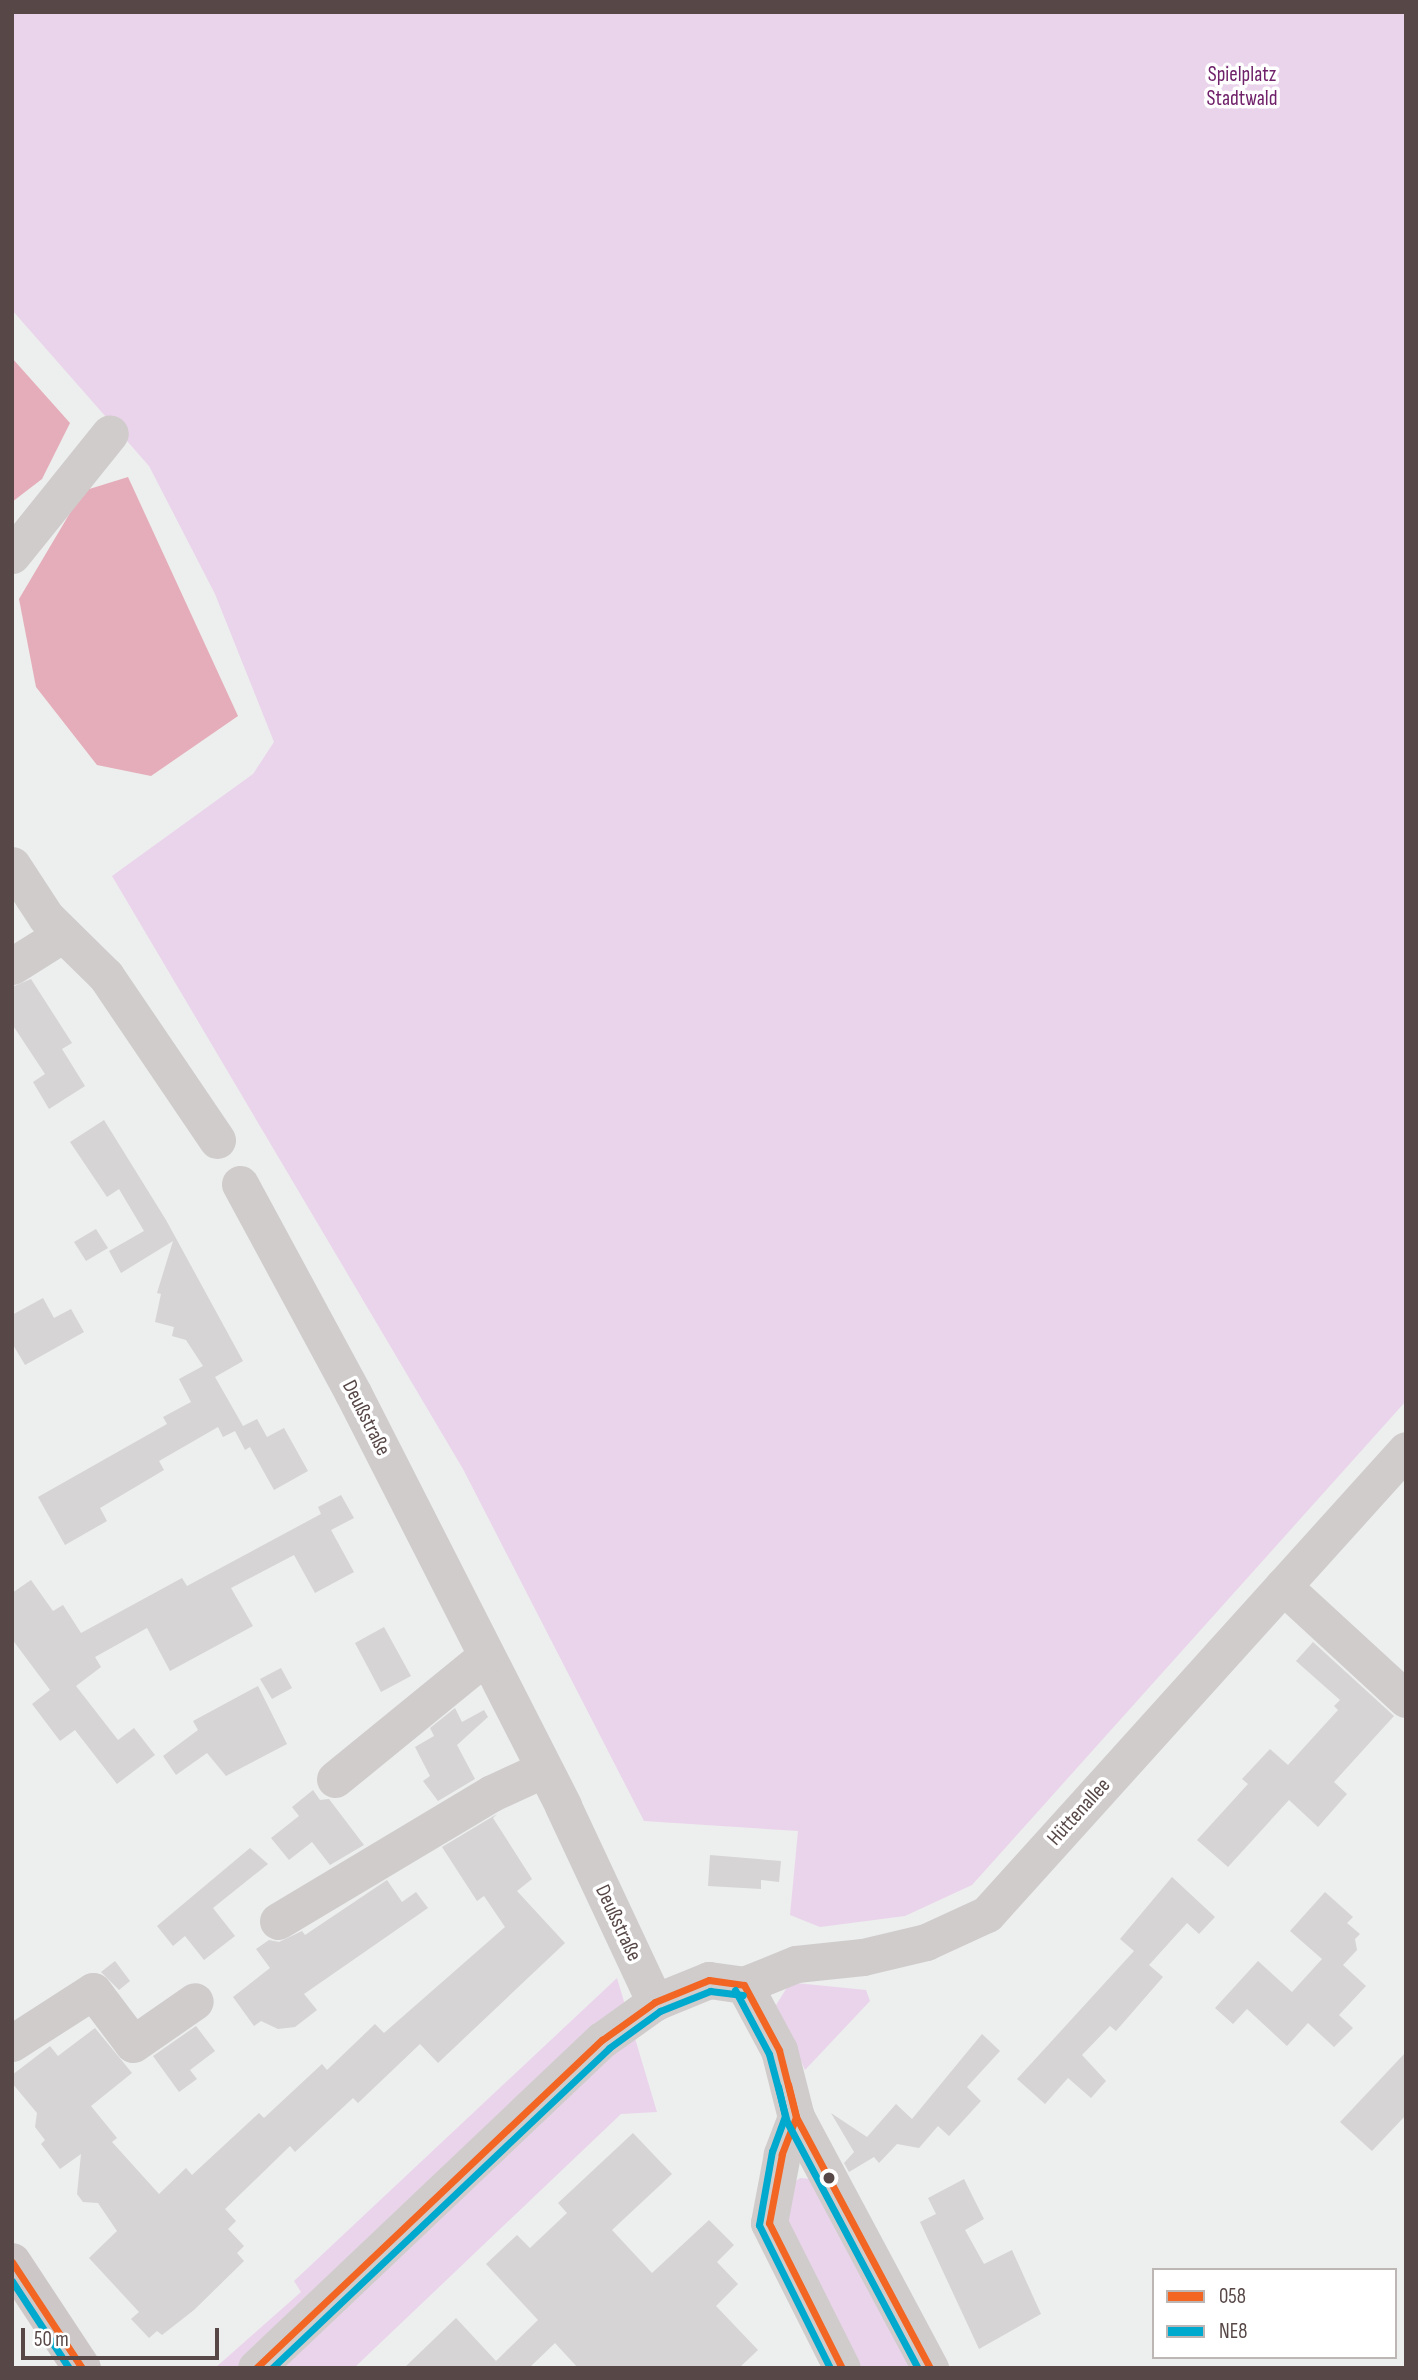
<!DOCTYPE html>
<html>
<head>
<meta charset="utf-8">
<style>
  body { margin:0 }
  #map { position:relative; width:1418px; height:2380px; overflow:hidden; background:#edeeee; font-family:"Sofia Sans Condensed",sans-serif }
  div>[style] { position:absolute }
  .green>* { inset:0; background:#ead4eb }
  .water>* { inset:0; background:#e4adb9 }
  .building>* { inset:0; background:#d6d4d4 }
  .minor>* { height:37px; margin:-18.5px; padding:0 18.5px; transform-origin:18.5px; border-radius:18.5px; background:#d0cccc }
  .major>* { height:38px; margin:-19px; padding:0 19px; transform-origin:19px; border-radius:19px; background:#cdc8c7 }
  .bus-1>* { height:7px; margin:-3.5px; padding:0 3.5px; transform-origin:3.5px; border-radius:3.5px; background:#f26522 }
  .bus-2>* { height:7px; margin:-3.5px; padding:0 3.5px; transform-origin:3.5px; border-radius:3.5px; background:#00a9ce }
  .dots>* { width:19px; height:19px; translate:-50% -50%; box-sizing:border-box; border:4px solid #fff; border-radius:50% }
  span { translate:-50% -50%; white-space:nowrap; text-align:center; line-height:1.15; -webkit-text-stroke:7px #fff; paint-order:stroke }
  .park-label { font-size:21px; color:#6f2169 }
  .street-label { font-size:21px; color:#574847 }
  .frame { position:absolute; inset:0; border:14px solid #574847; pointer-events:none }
  .legend { position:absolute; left:1152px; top:2268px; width:245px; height:91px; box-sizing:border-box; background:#fff; border:2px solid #bcb6b5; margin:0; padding:9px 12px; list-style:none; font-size:21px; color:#574847 }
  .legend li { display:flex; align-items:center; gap:14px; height:35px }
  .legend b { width:35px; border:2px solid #bcb6b5 }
  .scale { position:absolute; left:21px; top:2328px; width:198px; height:32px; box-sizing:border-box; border:4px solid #574847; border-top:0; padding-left:9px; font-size:21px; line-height:24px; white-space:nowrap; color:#574847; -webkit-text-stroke:5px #fff; paint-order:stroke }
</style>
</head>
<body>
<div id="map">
  <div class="green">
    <div style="clip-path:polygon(12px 12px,1406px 12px,1406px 1401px,972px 1885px,905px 1916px,820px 1927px,790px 1915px,798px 1831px,644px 1821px,463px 1469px,112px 876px,253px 774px,274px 742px,215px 594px,149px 466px,12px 310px)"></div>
    <div style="clip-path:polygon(617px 1978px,657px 2112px,621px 2114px,354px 2368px,215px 2368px,301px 2292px,294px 2281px)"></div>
    <div style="clip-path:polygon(796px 1983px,866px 1990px,870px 2001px,805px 2070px,776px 2005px,788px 1986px)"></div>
    <div style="clip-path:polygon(800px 2178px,814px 2179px,914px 2368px,861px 2368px,785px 2219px,789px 2186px)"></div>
  </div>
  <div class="water">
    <div style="clip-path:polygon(12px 358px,70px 423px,42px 479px,12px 502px)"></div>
    <div style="clip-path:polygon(128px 477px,238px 716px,151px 776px,97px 765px,36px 687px,19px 599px,83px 491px)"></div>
  </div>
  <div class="building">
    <div style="clip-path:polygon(31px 979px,72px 1043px,62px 1049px,85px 1086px,49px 1109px,33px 1082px,45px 1074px,12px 1024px,12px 987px)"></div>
    <div style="clip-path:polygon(104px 1120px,166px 1220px,243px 1361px,215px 1377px,243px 1426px,257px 1419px,267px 1437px,284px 1428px,308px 1471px,274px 1490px,250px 1447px,245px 1450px,235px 1431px,223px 1437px,218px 1427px,159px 1461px,164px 1470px,100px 1508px,107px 1521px,65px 1545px,38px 1497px,167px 1424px,163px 1417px,191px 1402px,179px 1379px,203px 1366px,186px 1340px,172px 1336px,174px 1327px,155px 1322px,161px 1294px,157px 1293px,173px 1241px,121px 1273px,109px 1251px,144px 1231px,119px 1189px,107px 1197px,70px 1142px)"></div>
    <div style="clip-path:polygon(96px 1229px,108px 1248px,86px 1261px,74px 1242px)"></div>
    <div style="clip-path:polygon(43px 1298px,54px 1318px,71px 1309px,84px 1332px,25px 1365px,12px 1343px,12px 1315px)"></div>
    <div style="clip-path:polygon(341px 1495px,354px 1518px,331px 1530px,354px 1572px,315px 1593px,294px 1555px,231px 1588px,253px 1626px,170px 1671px,147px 1628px,95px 1657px,101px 1667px,76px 1686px,118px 1740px,134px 1728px,155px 1755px,117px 1784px,75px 1730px,60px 1741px,32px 1704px,50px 1690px,12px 1639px,12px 1593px,31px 1580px,53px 1611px,63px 1605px,81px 1633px,182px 1578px,187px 1586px,321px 1514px,318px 1507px)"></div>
    <div style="clip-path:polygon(384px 1627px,411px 1676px,381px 1692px,355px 1643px)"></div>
    <div style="clip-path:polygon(1313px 1642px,1394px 1716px,1334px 1782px,1347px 1794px,1318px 1827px,1289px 1800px,1228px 1867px,1197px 1840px,1248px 1784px,1242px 1779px,1270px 1749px,1288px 1765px,1338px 1710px,1334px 1706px,1340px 1700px,1296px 1661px)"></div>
    <div style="clip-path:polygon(281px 1668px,292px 1688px,272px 1699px,260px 1679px)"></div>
    <div style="clip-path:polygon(258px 1686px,287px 1744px,226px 1776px,207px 1753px,176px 1775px,163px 1756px,198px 1730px,193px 1721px)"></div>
    <div style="clip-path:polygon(455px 1708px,462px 1722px,484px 1710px,488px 1717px,457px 1745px,475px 1779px,438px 1801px,423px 1781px,430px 1776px,415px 1747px,434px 1736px,430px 1728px)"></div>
    <div style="clip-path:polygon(313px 1790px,320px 1800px,329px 1799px,364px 1845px,330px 1865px,312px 1842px,289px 1860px,271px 1838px,299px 1816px,292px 1807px)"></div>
    <div style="clip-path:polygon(497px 1814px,493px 1818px,532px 1879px,517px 1891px,565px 1943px,438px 2063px,420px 2044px,358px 2103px,353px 2098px,295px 2152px,290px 2146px,225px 2209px,236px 2221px,228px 2229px,244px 2246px,237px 2253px,244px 2261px,194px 2310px,162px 2335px,157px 2331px,149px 2338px,131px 2319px,139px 2312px,89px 2258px,117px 2231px,98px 2203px,83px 2202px,77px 2194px,81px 2154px,60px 2169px,41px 2144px,45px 2140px,35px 2127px,37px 2113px,12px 2083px,12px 2075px,50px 2046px,58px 2056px,95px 2028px,132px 2073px,91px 2106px,117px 2138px,112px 2142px,159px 2194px,186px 2168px,192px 2175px,259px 2113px,264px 2118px,322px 2064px,327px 2070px,375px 2024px,384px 2033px,505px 1927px,484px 1896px,477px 1901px,442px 1847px)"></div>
    <div style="clip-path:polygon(250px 1848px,268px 1864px,213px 1908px,235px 1936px,204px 1960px,185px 1936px,173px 1946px,157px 1926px)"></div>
    <div style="clip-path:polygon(710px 1855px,781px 1861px,779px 1882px,761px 1880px,761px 1889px,708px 1886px)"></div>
    <div style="clip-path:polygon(1172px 1877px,1215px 1917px,1199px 1934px,1187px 1923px,1149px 1965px,1163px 1977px,1116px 2031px,1110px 2026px,1082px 2055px,1106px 2081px,1091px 2098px,1068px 2078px,1045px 2104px,1017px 2079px,1134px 1951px,1120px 1939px)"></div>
    <div style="clip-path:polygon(387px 1880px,402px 1902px,416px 1892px,428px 1908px,304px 1994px,317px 2010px,295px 2027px,278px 2029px,261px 2021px,254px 2026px,233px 1997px,270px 1968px,256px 1949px,269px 1940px,279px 1942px,302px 1931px,305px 1935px)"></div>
    <div style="clip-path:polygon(1325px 1892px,1353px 1917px,1347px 1923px,1360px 1934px,1355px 1939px,1357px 1950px,1343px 1965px,1366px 1986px,1339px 2015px,1353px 2028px,1334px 2047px,1308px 2023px,1287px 2046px,1247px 2009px,1233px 2024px,1215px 2008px,1258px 1961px,1292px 1992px,1322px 1959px,1290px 1931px)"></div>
    <div style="clip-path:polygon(115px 1961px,130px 1981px,119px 1990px,101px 1972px)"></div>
    <div style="clip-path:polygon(196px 2026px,215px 2051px,190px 2070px,197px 2079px,179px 2092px,153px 2056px)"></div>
    <div style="clip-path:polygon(982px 2034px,1000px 2051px,967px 2087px,981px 2101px,949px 2136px,938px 2126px,919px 2148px,897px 2144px,879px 2163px,874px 2157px,849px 2172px,844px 2163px,854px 2152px,831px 2113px,867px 2137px,896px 2104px,912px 2119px)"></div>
    <div style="clip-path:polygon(1406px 2052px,1406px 2115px,1372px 2151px,1340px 2122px)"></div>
    <div style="clip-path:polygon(633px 2133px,672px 2174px,612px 2230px,652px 2273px,709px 2220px,734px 2245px,717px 2262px,738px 2284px,716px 2306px,758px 2350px,739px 2368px,578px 2368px,555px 2343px,529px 2368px,404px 2368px,456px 2318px,496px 2361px,538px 2320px,486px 2264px,517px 2235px,530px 2248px,567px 2213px,558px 2203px)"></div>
    <div style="clip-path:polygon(964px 2179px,984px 2219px,965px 2230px,984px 2264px,1012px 2250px,1041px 2314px,979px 2349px,920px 2222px,936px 2214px,928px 2198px)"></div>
  </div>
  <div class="minor">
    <div style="left:12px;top:555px;width:156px;rotate:-51.2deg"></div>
    <div style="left:12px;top:865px;width:62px;rotate:56.8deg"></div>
    <div style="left:46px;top:917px;width:84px;rotate:44.5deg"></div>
    <div style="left:106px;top:976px;width:198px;rotate:55.9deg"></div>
    <div style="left:12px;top:966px;width:60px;rotate:-32.1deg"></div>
    <div style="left:240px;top:1184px;width:238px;rotate:61.6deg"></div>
    <div style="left:353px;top:1393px;width:463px;rotate:63deg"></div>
    <div style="left:563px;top:1806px;width:217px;rotate:64.9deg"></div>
    <div style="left:1283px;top:1586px;width:167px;rotate:42.6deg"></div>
    <div style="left:335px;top:1779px;width:195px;rotate:-39.2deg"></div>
    <div style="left:278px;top:1921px;width:249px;rotate:-30.9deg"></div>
    <div style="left:492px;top:1793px;width:57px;rotate:-24.8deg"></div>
    <div style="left:744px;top:1985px;width:74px;rotate:61.7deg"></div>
    <div style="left:779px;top:2050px;width:69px;rotate:75.8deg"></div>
    <div style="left:796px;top:2117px;width:285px;rotate:61.9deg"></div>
    <div style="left:12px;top:2043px;width:96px;rotate:-32.7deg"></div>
    <div style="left:93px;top:1991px;width:66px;rotate:53deg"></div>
    <div style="left:133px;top:2044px;width:75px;rotate:-34.7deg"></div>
    <div style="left:796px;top:2117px;width:40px;rotate:111deg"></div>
    <div style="left:782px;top:2154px;width:70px;rotate:100.7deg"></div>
    <div style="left:769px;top:2223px;width:162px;rotate:63.3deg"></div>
    <div style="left:256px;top:2368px;width:477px;rotate:-43.5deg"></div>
    <div style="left:602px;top:2040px;width:65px;rotate:-35.6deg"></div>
    <div style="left:655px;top:2002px;width:58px;rotate:-22.2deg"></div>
    <div style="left:709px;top:1980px;width:35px;rotate:8deg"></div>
    <div style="left:744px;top:1985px;width:56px;rotate:-22deg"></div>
    <div style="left:796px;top:1964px;width:67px;rotate:-6deg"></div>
    <div style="left:863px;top:1957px;width:65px;rotate:-13.4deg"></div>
    <div style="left:926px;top:1942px;width:67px;rotate:-24.7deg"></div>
    <div style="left:987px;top:1914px;width:625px;rotate:-47.92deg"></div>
  </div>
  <div class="major">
    <div style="left:12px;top:2262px;width:127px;rotate:56.6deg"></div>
  </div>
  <div class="bus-1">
    <div style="left:744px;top:1985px;width:74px;rotate:61.7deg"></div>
    <div style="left:779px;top:2050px;width:69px;rotate:75.8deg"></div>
    <div style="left:796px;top:2117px;width:285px;rotate:61.9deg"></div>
    <div style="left:788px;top:2084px;width:34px;rotate:76deg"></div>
    <div style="left:796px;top:2117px;width:40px;rotate:111deg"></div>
    <div style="left:782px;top:2154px;width:70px;rotate:100.7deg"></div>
    <div style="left:769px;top:2223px;width:162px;rotate:63.3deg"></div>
    <div style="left:12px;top:2262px;width:127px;rotate:56.6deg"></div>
    <div style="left:256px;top:2368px;width:477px;rotate:-43.5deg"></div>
    <div style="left:602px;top:2040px;width:65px;rotate:-35.6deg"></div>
    <div style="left:655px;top:2002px;width:58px;rotate:-22.2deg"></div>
    <div style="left:709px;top:1980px;width:35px;rotate:8deg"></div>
  </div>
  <div class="bus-2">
    <div style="left:735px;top:1990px;width:72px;rotate:62deg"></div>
    <div style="left:769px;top:2054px;width:70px;rotate:75.2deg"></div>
    <div style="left:787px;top:2122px;width:279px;rotate:62deg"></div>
    <div style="left:778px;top:2086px;width:31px;rotate:77deg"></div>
    <div style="left:785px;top:2116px;width:37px;rotate:110deg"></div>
    <div style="left:772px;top:2151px;width:75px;rotate:100deg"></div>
    <div style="left:759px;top:2225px;width:160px;rotate:63.6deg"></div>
    <div style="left:12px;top:2281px;width:104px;rotate:56.8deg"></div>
    <div style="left:272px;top:2368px;width:465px;rotate:-43.5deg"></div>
    <div style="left:609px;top:2048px;width:63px;rotate:-36deg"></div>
    <div style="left:660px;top:2011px;width:54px;rotate:-21.8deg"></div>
    <div style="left:710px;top:1991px;width:33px;rotate:7deg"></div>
  </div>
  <div class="dots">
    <div style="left:829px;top:2178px;background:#574847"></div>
  </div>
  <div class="park-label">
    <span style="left:1242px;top:87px">Spielplatz<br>Stadtwald</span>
  </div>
  <div class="street-label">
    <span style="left:366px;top:1418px;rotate:63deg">Deußstraße</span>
    <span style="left:1079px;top:1812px;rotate:-48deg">Hüttenallee</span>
    <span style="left:618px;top:1923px;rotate:65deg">Deußstraße</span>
  </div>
  <div class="frame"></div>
  <ul class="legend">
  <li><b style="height:9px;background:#f26522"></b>058</li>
  <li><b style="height:9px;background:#00a9ce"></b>NE8</li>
  </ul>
  <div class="scale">50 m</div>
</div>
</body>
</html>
